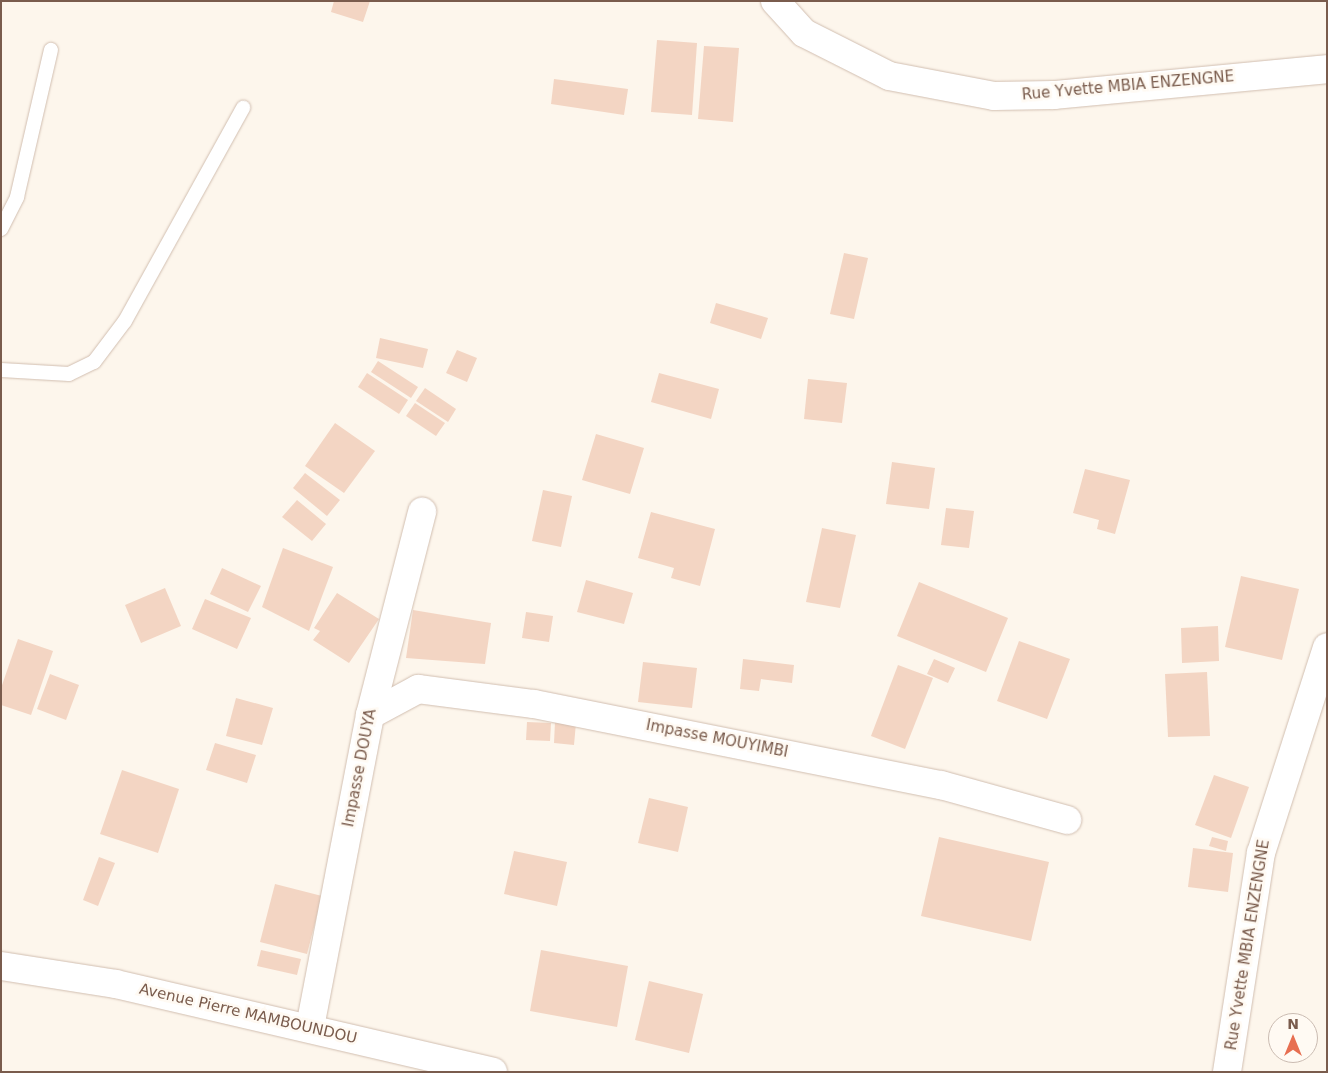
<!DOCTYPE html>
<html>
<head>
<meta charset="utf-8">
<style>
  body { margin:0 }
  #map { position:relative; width:1328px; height:1073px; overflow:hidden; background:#fdf6ec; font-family:"DejaVu Sans",sans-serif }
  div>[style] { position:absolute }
  .building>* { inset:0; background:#f3d5c3 }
  .roads { filter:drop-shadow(0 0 1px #d1beb0) drop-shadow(0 0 1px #d1beb0) }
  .service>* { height:14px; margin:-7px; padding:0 7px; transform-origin:7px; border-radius:7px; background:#fff }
  .minor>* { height:28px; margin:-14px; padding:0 14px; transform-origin:14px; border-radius:14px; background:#fff }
  .tertiary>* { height:28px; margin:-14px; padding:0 14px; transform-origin:14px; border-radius:14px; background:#fff }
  span { translate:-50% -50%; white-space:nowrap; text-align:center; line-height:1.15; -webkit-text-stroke:5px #fffaf3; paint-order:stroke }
  .street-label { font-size:15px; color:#7a5c4d }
  .frame { position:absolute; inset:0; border:2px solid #7a5c4d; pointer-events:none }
  .north { position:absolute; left:1268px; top:1013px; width:50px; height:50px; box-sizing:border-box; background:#fffaf3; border:1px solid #cabbb1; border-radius:50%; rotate:0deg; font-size:14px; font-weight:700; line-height:20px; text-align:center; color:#7a5c4d }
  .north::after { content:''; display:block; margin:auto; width:18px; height:22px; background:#e76f51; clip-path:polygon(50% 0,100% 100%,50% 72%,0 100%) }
</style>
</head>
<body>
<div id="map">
  <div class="building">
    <div style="clip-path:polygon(334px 1px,370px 1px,363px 22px,331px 12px)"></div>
    <div style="clip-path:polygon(657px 40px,697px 43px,692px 115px,651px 112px)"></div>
    <div style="clip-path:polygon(704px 46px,739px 48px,733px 122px,698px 119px)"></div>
    <div style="clip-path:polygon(554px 79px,628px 89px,624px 115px,551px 104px)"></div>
    <div style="clip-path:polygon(844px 253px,868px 258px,854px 319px,830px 314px)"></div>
    <div style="clip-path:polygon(716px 303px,768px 318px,761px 339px,710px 323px)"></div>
    <div style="clip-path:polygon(380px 338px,428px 349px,423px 368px,376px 358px)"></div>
    <div style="clip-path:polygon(457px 350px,477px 358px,467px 382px,446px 373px)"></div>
    <div style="clip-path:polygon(378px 361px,418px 387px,411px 398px,371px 372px)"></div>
    <div style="clip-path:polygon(367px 373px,408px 400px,399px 414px,358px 387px)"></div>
    <div style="clip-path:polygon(659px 373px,719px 389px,711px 419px,651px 402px)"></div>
    <div style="clip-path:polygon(808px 379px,847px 383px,842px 423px,804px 419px)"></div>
    <div style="clip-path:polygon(425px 388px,456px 409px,448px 422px,416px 401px)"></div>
    <div style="clip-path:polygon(415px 403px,445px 423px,436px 436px,406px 416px)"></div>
    <div style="clip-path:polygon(335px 423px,375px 451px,344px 493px,305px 466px)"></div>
    <div style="clip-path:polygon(596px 434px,644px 448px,630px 494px,582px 480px)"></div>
    <div style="clip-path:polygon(892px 462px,935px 468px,929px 509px,886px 504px)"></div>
    <div style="clip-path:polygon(1085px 469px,1130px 480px,1115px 534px,1097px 529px,1099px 520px,1073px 513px)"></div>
    <div style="clip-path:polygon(305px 473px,340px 500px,327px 516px,293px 488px)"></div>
    <div style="clip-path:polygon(543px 490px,572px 496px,561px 547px,532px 541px)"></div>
    <div style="clip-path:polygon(297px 500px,326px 524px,312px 541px,282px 517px)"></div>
    <div style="clip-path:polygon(946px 508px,974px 511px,969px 548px,941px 545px)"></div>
    <div style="clip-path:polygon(651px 512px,715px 529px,700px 586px,671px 578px,674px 568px,638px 558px)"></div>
    <div style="clip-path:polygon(822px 528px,856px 535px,840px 608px,806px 602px)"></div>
    <div style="clip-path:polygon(283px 548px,333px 567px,309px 631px,262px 607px)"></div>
    <div style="clip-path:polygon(222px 568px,261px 586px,248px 612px,210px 594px)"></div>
    <div style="clip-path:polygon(1241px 576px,1299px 589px,1282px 660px,1225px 647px)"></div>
    <div style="clip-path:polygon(586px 580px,633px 593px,624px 624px,577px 612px)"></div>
    <div style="clip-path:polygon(919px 582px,1008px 618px,986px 672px,897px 636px)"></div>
    <div style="clip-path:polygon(165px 588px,181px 626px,141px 643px,125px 605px)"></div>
    <div style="clip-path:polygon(337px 593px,379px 619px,349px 663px,313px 640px,320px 631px,314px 628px)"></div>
    <div style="clip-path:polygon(205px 599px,251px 618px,237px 649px,192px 629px)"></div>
    <div style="clip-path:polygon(413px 610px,491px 623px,485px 664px,406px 658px)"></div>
    <div style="clip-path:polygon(526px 612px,553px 616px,549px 642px,522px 638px)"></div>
    <div style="clip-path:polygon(1218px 626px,1219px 661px,1182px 663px,1181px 628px)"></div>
    <div style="clip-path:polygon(18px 639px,53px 651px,31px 715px,1px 705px,1px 688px)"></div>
    <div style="clip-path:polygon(1019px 641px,1070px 659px,1047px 719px,997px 701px)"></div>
    <div style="clip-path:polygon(743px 659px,794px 665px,792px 683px,761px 679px,759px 691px,740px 689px)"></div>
    <div style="clip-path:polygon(934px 659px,955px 668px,948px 683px,927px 674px)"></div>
    <div style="clip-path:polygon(643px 662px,697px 668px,692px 708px,638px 702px)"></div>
    <div style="clip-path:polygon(898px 665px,933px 678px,905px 749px,871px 736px)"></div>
    <div style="clip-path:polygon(1207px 672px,1210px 736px,1168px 737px,1165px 674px)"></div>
    <div style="clip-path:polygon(50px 674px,79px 685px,66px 720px,37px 709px)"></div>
    <div style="clip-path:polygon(236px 698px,273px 708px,262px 745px,226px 736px)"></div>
    <div style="clip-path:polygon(527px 722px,551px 723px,550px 741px,526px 740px)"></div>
    <div style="clip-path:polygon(555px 722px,576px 723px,574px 745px,554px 743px)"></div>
    <div style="clip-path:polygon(215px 743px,256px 755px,247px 783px,206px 770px)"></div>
    <div style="clip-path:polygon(122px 770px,179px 789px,158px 853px,100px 834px)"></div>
    <div style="clip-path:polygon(1214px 775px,1249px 787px,1231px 838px,1195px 825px)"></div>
    <div style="clip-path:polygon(649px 798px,688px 807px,678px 852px,638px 843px)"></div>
    <div style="clip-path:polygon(939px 837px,1049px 862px,1031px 941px,921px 916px)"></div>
    <div style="clip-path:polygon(1212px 837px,1228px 841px,1226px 851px,1209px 846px)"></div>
    <div style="clip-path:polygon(1193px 848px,1233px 853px,1228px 892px,1188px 887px)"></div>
    <div style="clip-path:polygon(514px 851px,567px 862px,557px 906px,504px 894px)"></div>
    <div style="clip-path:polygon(99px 857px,115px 863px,98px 906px,83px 900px)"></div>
    <div style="clip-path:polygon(275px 884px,322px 896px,307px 954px,260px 942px)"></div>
    <div style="clip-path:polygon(261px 950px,301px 959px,297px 975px,257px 966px)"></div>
    <div style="clip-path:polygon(541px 950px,628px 966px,617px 1027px,530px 1011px)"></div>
    <div style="clip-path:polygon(649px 981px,703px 994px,689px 1053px,635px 1040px)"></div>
  </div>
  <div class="roads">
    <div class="service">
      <div style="left:1px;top:229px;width:36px;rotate:-63deg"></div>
      <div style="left:17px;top:197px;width:151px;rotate:-77deg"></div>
      <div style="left:1px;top:370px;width:68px;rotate:3.4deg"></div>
      <div style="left:69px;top:374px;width:28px;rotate:-26deg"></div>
      <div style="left:94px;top:362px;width:51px;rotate:-52.9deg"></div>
      <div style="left:125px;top:321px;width:244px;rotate:-61deg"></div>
    </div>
    <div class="minor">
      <div style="left:775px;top:1px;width:43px;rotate:47.8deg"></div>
      <div style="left:804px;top:33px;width:95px;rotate:26.8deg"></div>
      <div style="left:889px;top:76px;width:107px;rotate:10.8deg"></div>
      <div style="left:994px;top:96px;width:60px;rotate:-1deg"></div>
      <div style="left:1054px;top:95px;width:274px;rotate:-5.4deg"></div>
      <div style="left:370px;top:715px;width:55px;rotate:-28.4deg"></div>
      <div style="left:418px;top:689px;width:117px;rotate:7.4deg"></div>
      <div style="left:534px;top:704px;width:415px;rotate:11.3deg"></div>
      <div style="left:941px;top:785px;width:131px;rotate:15.5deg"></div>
      <div style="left:310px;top:1027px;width:318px;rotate:-79.1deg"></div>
      <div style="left:370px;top:715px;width:210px;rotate:-75.6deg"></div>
      <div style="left:1227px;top:1072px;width:222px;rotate:-81.2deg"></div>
      <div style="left:1261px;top:853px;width:216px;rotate:-72.2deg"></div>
    </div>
    <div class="tertiary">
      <div style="left:1px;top:966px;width:116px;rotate:8.9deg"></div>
      <div style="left:116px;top:984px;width:387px;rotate:13.1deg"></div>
    </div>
  </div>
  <div class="street-label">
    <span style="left:1128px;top:86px;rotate:-5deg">Rue Yvette MBIA ENZENGNE</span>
    <span style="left:717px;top:739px;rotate:11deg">Impasse MOUYIMBI</span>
    <span style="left:360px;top:768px;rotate:-79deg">Impasse DOUYA</span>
    <span style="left:1248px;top:945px;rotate:-81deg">Rue Yvette MBIA ENZENGNE</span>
    <span style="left:248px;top:1014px;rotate:13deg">Avenue Pierre MAMBOUNDOU</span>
  </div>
  <div class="frame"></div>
  <div class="north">N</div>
</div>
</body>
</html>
